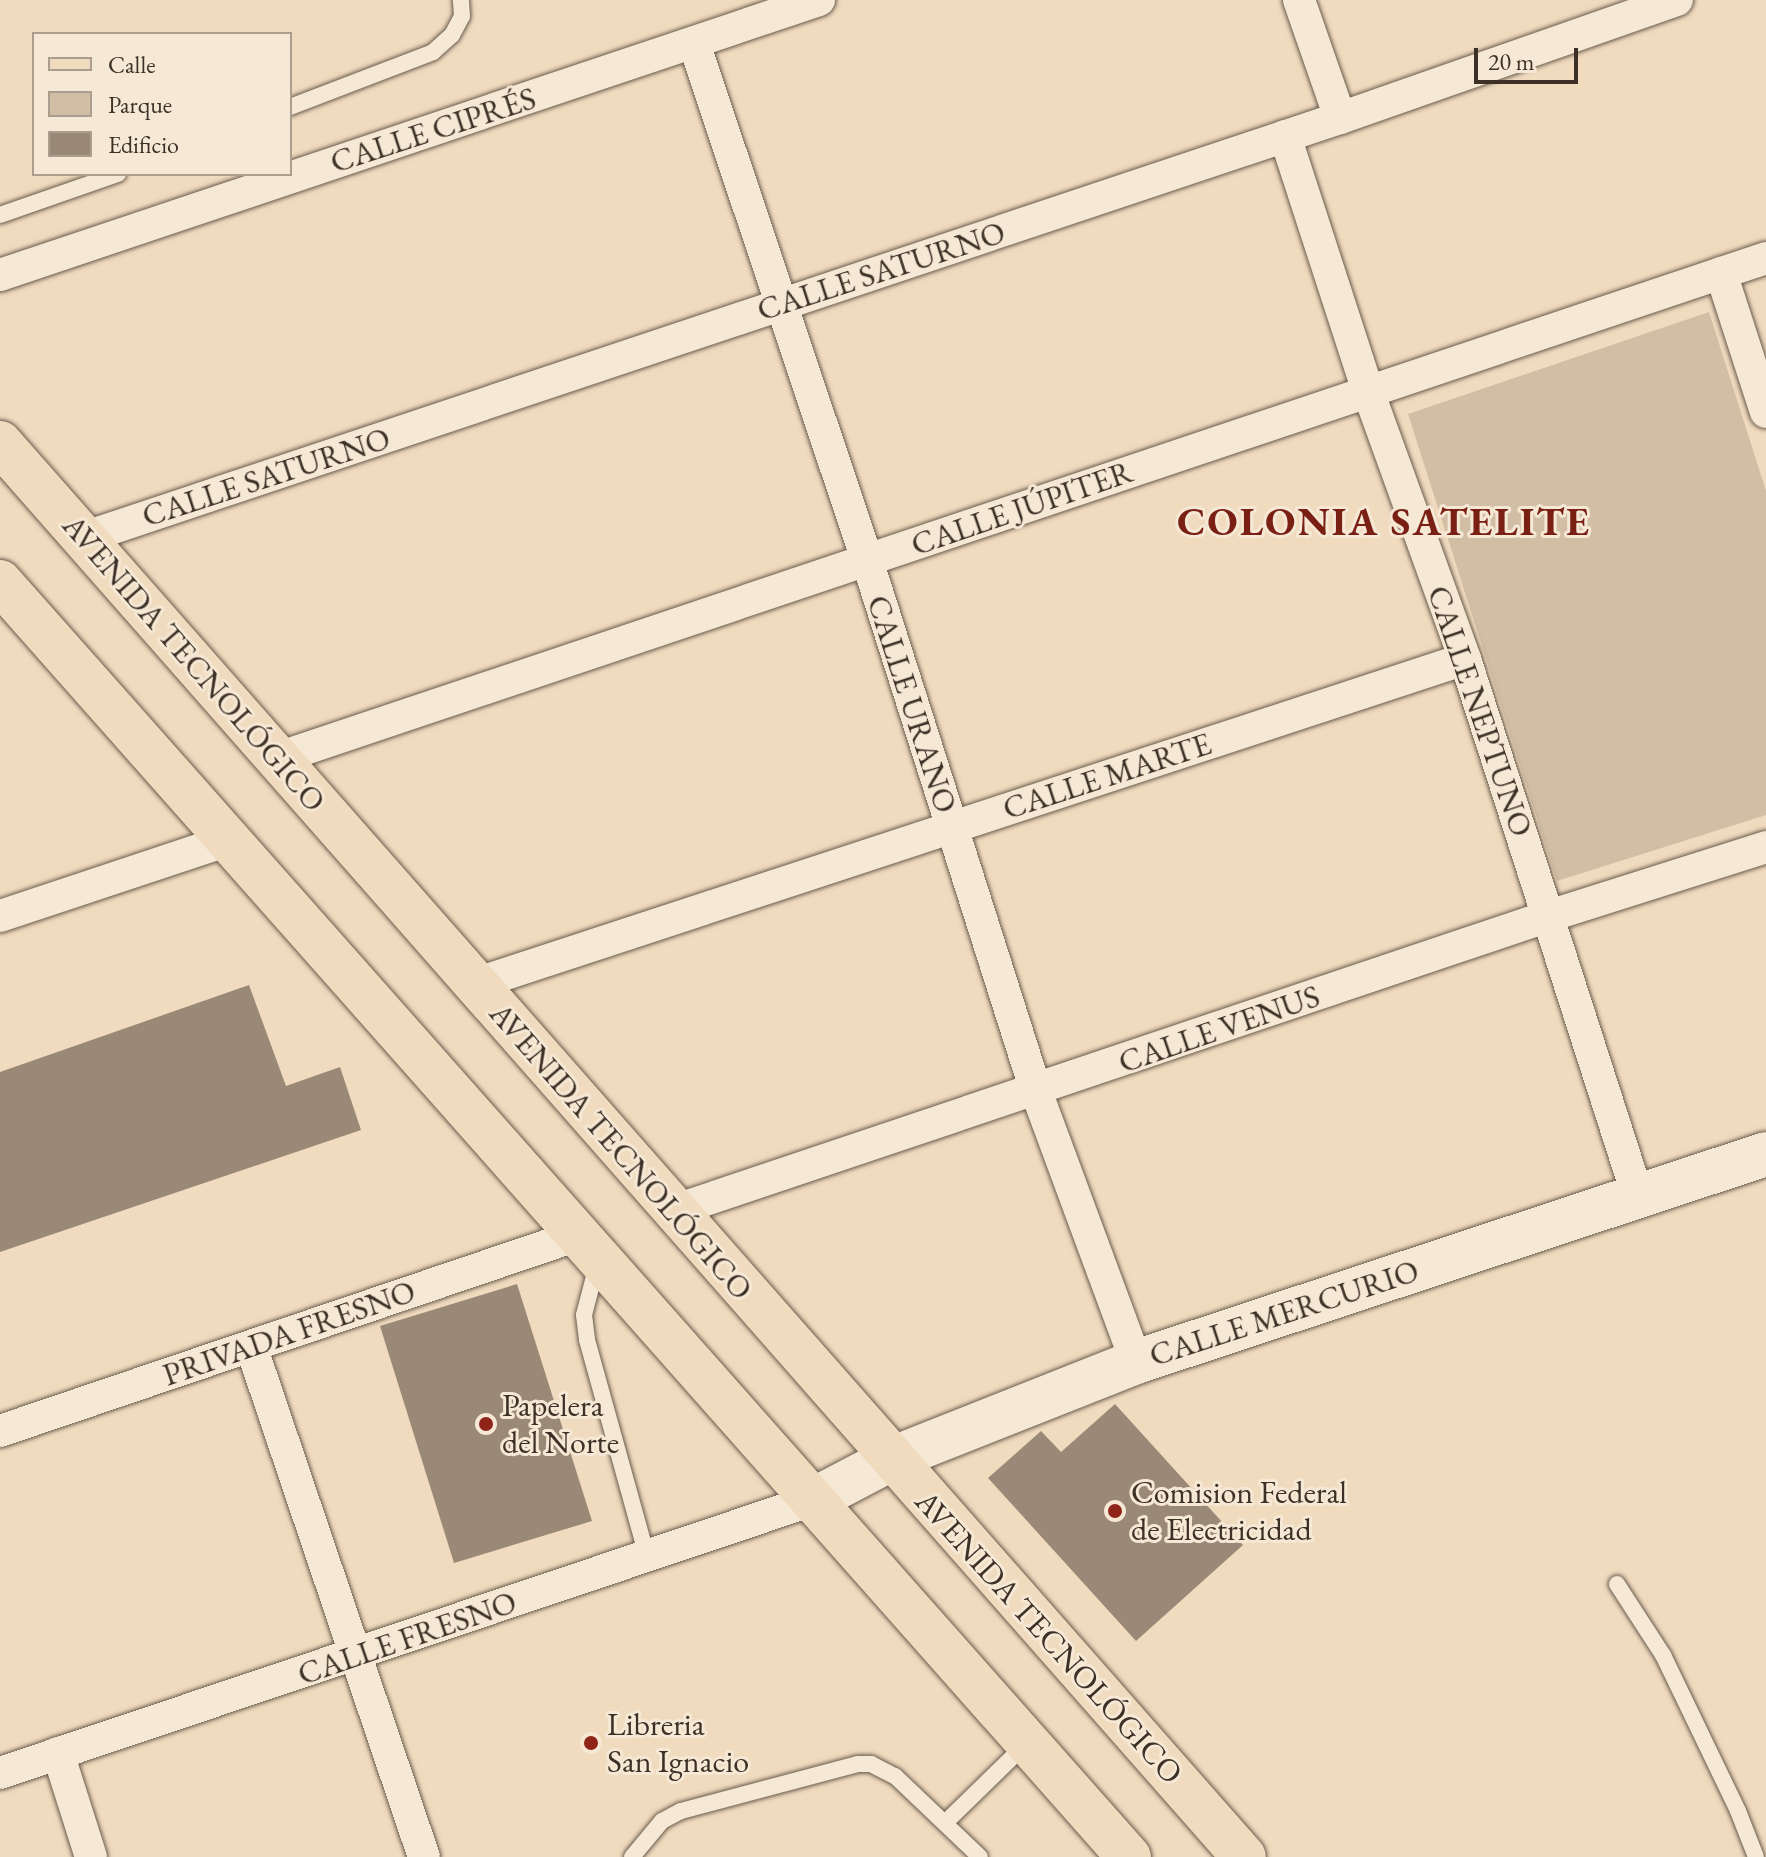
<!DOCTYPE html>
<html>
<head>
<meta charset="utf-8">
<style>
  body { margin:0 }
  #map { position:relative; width:1766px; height:1857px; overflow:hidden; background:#f0dbbf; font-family:"EB Garamond",serif }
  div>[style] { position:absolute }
  .green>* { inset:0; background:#d2bea5 }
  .building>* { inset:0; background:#9a8976 }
  .roads { filter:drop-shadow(0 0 2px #6a5b4c) drop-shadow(0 0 2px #6a5b4c) }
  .lane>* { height:16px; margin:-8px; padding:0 8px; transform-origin:8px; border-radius:8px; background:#f5e8d5 }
  .street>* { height:32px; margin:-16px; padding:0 16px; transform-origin:16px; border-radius:16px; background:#f5e8d5 }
  .secondary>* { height:44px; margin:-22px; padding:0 22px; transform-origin:22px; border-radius:22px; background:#f5e8d5 }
  .primary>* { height:44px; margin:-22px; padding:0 22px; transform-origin:22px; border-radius:22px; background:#f0dbbf }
  .dots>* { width:22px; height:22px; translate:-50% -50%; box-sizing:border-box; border:4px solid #f5e8d5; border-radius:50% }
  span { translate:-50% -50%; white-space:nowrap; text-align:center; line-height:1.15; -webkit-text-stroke:6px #f5e8d5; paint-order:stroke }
  .street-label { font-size:32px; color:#3d3026 }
  .poi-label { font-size:32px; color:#3d3026 }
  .left { translate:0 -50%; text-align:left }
  .district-label { font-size:40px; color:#7a1f14; font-weight:700; letter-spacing:2px }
  .legend { position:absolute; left:32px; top:32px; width:260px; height:144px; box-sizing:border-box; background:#f5e8d5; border:2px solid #ab9e8f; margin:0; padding:10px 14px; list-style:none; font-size:24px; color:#3d3026 }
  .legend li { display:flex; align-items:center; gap:16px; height:40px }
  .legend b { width:40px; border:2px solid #ab9e8f }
  .scale { position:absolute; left:1474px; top:48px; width:104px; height:36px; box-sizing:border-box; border:4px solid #3d3026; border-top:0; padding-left:10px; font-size:24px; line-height:28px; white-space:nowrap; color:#3d3026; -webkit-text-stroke:6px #f5e8d5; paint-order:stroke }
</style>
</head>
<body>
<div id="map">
  <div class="green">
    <div style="clip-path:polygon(1709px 312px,1766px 491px,1766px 815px,1557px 881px,1408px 414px)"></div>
  </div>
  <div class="building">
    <div style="clip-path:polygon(249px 985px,286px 1086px,340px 1067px,361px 1130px,0 1252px,0 1072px)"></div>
    <div style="clip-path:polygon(517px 1284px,592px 1521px,454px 1563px,380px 1326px)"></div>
    <div style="clip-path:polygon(1115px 1404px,1243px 1545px,1136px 1641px,988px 1478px,1041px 1431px,1061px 1452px)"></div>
  </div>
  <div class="roads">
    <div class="lane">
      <div style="left:290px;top:107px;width:153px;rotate:-21deg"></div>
      <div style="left:433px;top:52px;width:25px;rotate:-42deg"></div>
      <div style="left:452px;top:35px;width:21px;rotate:-62deg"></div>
      <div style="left:462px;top:16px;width:16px;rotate:-94deg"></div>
      <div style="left:0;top:215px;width:125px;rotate:-19.2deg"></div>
      <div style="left:597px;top:1265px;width:52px;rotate:104.6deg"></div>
      <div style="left:584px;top:1315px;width:25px;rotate:83deg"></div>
      <div style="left:587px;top:1340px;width:225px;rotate:74.5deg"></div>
      <div style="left:1617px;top:1584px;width:85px;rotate:57.1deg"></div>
      <div style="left:1663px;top:1655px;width:173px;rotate:64.3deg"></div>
      <div style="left:1738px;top:1811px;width:49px;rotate:68.6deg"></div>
      <div style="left:945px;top:1823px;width:115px;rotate:-44.3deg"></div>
      <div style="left:632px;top:1857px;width:47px;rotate:-50.2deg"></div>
      <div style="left:662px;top:1821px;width:21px;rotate:-28deg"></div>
      <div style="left:681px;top:1811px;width:183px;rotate:-14.9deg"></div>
      <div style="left:858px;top:1764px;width:13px"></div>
      <div style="left:871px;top:1764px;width:27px;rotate:27deg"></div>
      <div style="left:895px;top:1776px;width:117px;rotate:43.6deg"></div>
    </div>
    <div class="street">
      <div style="left:1299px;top:0;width:125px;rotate:70.8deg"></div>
      <div style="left:694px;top:43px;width:545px;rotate:71.5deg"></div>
      <div style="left:867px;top:560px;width:557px;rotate:72.35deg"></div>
      <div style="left:1036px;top:1091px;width:289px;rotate:69.7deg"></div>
      <div style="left:1285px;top:136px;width:268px;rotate:72deg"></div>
      <div style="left:1368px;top:391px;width:285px;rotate:70.1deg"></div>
      <div style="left:1465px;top:659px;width:565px;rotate:72.17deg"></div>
      <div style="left:1721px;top:273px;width:146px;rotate:72.1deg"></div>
      <div style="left:0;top:275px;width:864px;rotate:-18.56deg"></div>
      <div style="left:83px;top:538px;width:1325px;rotate:-18.48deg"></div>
      <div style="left:1340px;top:118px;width:357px;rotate:-19.3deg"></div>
      <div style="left:278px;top:758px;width:1570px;rotate:-18.57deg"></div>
      <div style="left:0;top:916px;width:240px;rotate:-18.4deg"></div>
      <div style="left:475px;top:984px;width:1042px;rotate:-18.17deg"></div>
      <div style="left:673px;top:1211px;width:924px;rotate:-18.61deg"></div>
      <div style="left:1549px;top:916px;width:228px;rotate:-17.6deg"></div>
      <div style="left:251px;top:1346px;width:539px;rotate:71.3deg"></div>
      <div style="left:0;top:1431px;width:610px;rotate:-18.73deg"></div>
      <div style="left:58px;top:1753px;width:109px;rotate:72.4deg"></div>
      <div style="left:0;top:1773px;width:858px;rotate:-18.56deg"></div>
    </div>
    <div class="secondary">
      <div style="left:813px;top:1500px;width:88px;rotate:-27.7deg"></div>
      <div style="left:891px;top:1459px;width:264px;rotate:-21.6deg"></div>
      <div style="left:1136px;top:1362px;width:663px;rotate:-18.27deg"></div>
    </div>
    <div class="primary">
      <div style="left:0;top:443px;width:1883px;rotate:48.66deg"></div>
      <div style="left:0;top:582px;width:1703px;rotate:48.48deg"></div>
    </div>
  </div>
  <div class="dots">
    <div style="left:486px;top:1424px;background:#8f2418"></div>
    <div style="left:1115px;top:1511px;background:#8f2418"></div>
    <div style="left:591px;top:1743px;background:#8f2418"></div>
  </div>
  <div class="street-label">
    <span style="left:433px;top:130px;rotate:-18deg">CALLE CIPRÉS</span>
    <span style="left:881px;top:271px;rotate:-18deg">CALLE SATURNO</span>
    <span style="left:266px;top:477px;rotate:-18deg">CALLE SATURNO</span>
    <span style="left:1022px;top:508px;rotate:-19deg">CALLE JÚPITER</span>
    <span style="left:194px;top:663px;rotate:49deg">AVENIDA TECNOLÓGICO</span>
    <span style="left:912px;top:704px;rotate:72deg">CALLE URANO</span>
    <span style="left:1480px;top:711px;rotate:71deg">CALLE NEPTUNO</span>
    <span style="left:1107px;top:776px;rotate:-18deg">CALLE MARTE</span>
    <span style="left:1219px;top:1029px;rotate:-19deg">CALLE VENUS</span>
    <span style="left:621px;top:1151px;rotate:49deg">AVENIDA TECNOLÓGICO</span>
    <span style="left:1284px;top:1313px;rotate:-18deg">CALLE MERCURIO</span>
    <span style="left:289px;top:1333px;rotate:-19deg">PRIVADA FRESNO</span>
    <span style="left:1049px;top:1637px;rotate:48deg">AVENIDA TECNOLÓGICO</span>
    <span style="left:407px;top:1638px;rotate:-19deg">CALLE FRESNO</span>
  </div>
  <div class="poi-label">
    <span class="left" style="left:502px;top:1424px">Papelera<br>del Norte</span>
    <span class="left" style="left:1131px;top:1511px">Comision Federal<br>de Electricidad</span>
    <span class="left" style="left:607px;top:1743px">Libreria<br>San Ignacio</span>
  </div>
  <div class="district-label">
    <span style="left:1384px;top:521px">COLONIA SATELITE</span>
  </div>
  <ul class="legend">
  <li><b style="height:10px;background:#f0dbbf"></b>Calle</li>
  <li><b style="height:22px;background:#d2bea5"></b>Parque</li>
  <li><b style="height:22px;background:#9a8976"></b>Edificio</li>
  </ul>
  <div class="scale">20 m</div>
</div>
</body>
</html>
